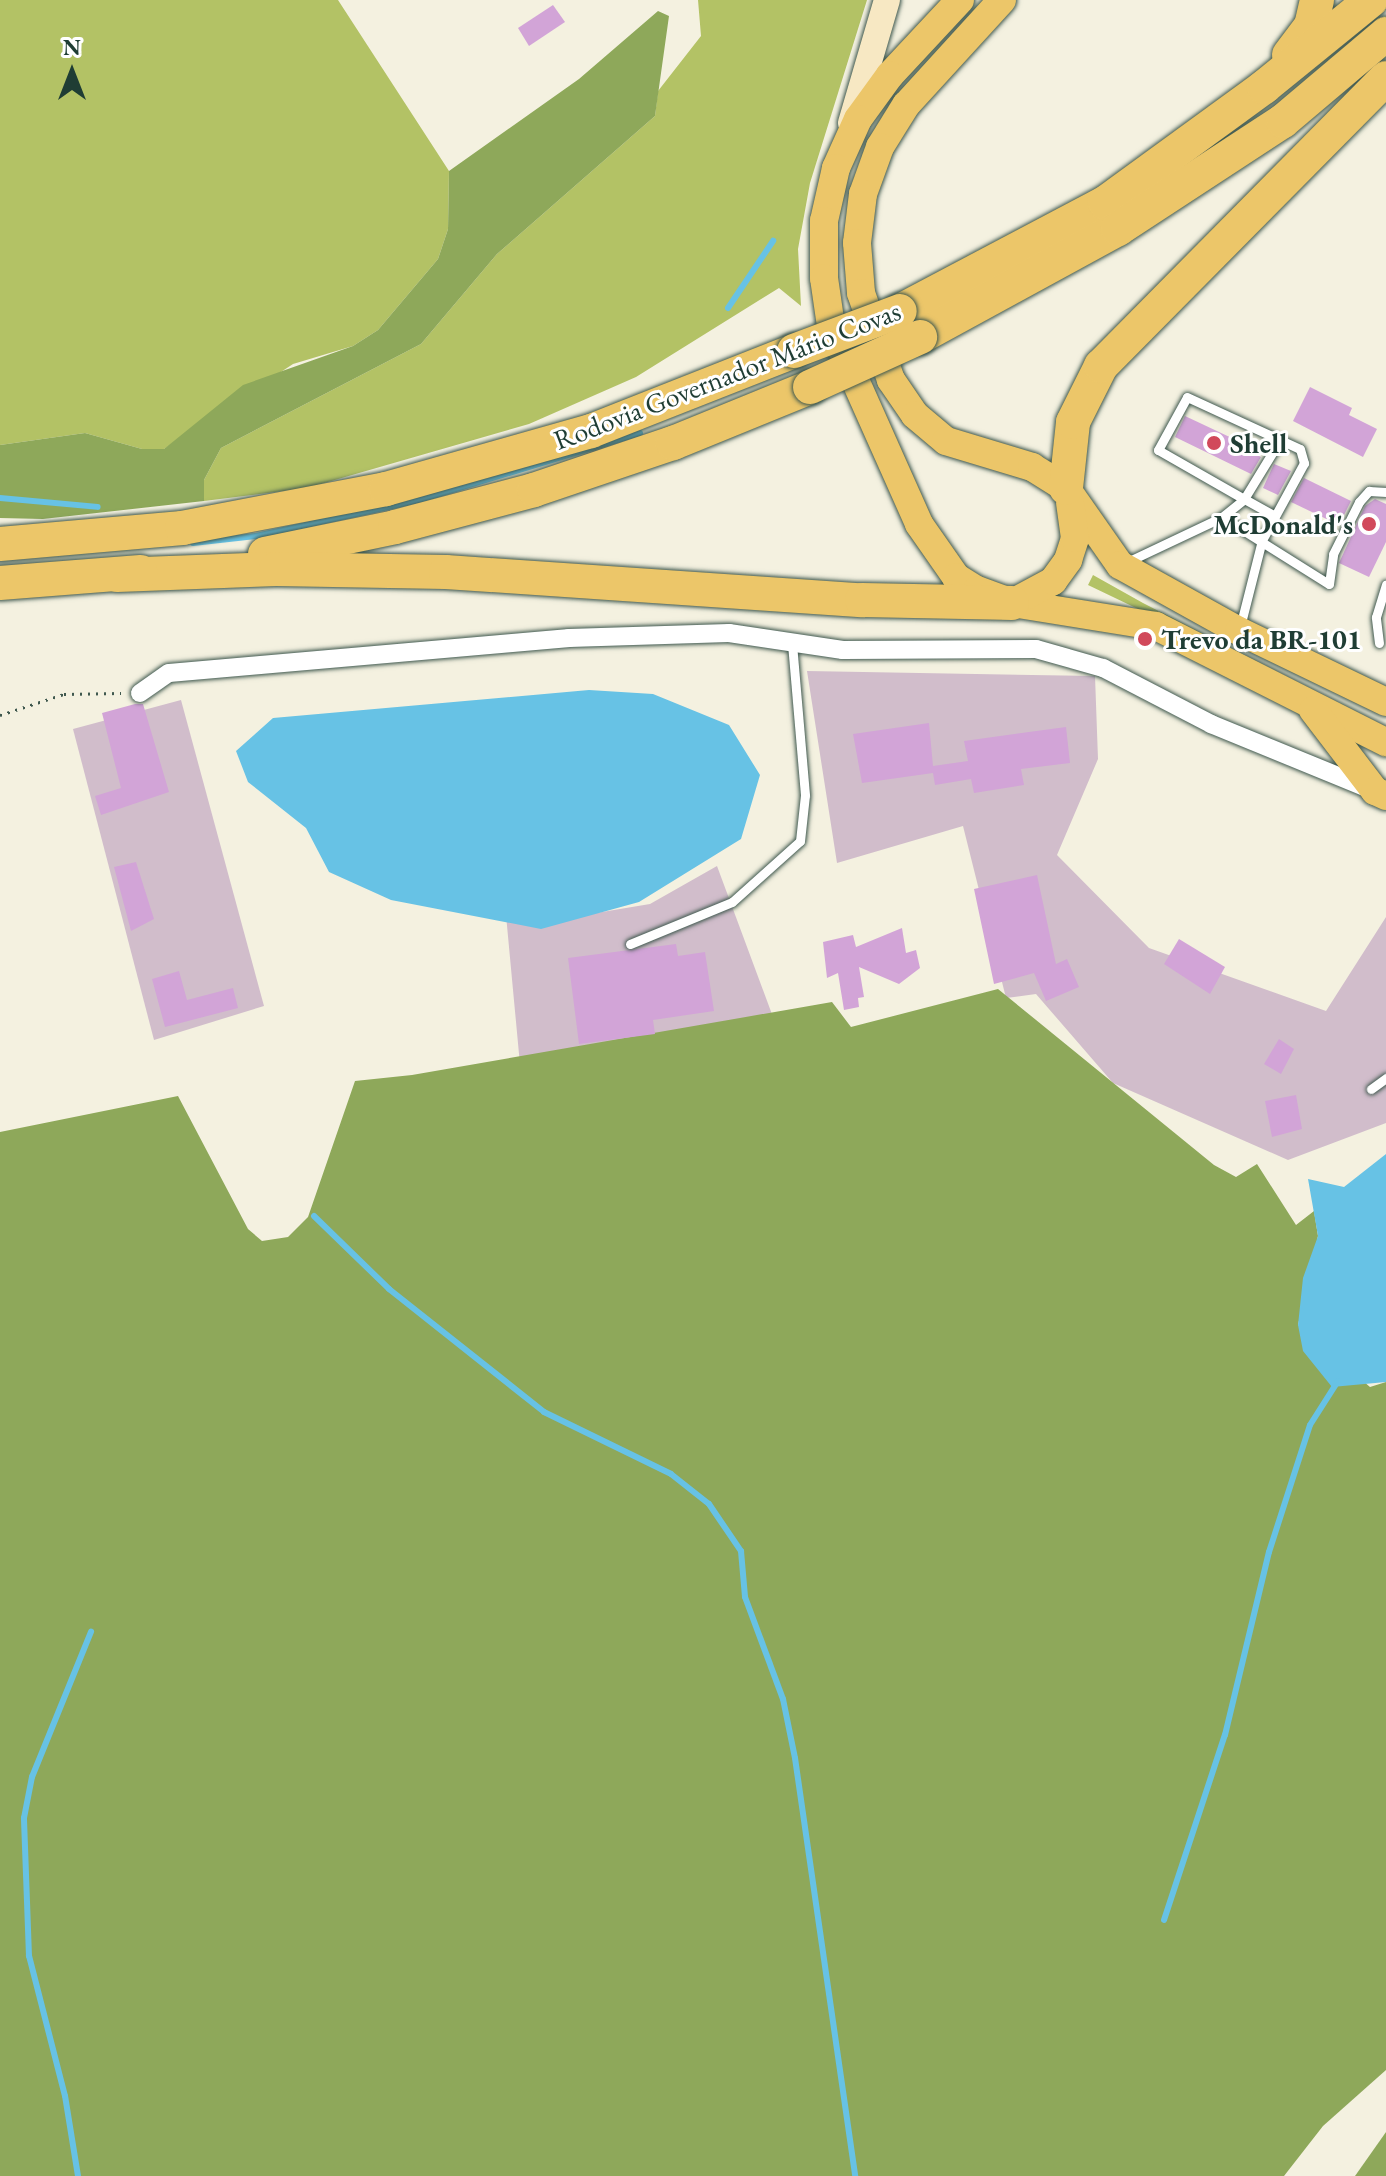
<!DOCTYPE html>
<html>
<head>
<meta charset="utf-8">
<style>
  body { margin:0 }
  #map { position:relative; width:1386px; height:2176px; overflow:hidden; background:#f4f1e0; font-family:"EB Garamond",serif }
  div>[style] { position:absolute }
  .industrial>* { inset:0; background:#d1bdcb }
  .green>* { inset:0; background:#b3c265 }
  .forest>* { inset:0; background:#8ea85a }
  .water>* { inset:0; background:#67c2e5 }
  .stream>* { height:6px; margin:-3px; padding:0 3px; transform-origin:3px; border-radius:3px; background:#67c2e5 }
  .building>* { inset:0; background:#d2a4d7 }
  .path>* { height:3px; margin-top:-1.5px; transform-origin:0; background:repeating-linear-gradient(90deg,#3f584e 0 2px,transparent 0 8px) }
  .roads { filter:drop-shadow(0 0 2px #3f584e) drop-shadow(0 0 2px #3f584e) }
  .lane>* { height:9px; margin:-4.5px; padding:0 4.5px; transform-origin:4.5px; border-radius:4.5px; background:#fff }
  .street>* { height:18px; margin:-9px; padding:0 9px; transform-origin:9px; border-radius:9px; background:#fff }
  .secondary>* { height:26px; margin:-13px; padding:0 13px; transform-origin:13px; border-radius:13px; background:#f7e8c3 }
  .primary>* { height:28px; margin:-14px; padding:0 14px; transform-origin:14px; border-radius:14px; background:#ecc669 }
  .highway>* { height:34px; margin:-17px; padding:0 17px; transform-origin:17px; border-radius:17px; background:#ecc669 }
  .bridges { filter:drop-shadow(0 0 2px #3f584e) drop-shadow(0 0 2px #3f584e) }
  .highway-bridge>* { height:34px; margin:-17px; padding:0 17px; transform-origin:17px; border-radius:17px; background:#ecc669 }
  .dots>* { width:22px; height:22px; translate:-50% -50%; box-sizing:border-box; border:4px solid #fff; border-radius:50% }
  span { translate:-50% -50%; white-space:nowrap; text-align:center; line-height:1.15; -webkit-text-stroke:6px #fff; paint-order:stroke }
  .street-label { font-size:28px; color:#1f3d34 }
  .poi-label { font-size:28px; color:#1f3d34; font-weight:700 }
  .left { translate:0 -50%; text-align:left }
  .right { translate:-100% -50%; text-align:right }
  .north { position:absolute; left:32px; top:32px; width:80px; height:80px; -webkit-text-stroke:6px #fff; paint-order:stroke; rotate:0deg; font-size:22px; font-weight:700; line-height:32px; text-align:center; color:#1f3d34 }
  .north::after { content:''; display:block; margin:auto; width:28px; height:36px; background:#1f3d34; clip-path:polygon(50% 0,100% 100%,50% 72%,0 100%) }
</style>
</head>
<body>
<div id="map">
  <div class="industrial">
    <div style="clip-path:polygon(807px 671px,1095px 676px,1098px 759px,1057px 855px,1149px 948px,1326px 1011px,1386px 917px,1386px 1123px,1288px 1160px,1113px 1083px,1036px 994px,1006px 998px,963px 826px,837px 863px)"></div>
    <div style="clip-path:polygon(181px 700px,264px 1006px,154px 1040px,73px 729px)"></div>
    <div style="clip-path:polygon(717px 866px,786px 1052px,522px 1086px,506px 915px,560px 919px,650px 904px)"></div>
  </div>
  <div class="green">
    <div style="clip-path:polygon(0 0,338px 0,449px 171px,448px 229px,438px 259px,378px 330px,353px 346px,293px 364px,164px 449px,142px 449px,85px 433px,0 445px)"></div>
    <div style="clip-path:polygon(698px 0,867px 0,810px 183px,798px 249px,801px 306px,779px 288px,636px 377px,529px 424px,307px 488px,204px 501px,204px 480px,221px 448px,421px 344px,497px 254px,655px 116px,658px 91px,701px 36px)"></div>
    <div style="clip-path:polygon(1093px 575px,1143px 603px,1386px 728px,1088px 585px)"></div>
  </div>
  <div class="forest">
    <div style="clip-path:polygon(658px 11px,669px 16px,655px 116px,497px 254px,421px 344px,221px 448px,204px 480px,204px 501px,43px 519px,0 518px,0 445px,85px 433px,142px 449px,164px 449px,243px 385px,353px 346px,378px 330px,438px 259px,448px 229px,449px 171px,579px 79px)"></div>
    <div style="clip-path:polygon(998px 989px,1214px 1165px,1236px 1177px,1257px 1164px,1296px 1225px,1314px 1211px,1318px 1236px,1298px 1325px,1370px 1387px,1386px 1382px,1386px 2070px,1323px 2126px,1284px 2176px,0 2176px,0 1132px,178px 1096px,248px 1229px,262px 1241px,288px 1237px,308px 1217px,355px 1081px,412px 1075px,832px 1002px,851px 1027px)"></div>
    <div style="clip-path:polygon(1386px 2132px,1386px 2176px,1355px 2176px)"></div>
  </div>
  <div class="water">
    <div style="clip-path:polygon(589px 690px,653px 694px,729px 725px,760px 775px,741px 839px,639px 902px,541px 929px,391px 900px,329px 872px,306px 828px,248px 782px,236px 751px,273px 718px)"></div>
    <div style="clip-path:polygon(1386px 1154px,1386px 1382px,1332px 1387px,1303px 1351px,1298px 1325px,1303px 1278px,1318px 1236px,1308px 1179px,1344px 1187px)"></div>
  </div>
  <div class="stream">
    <div style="left:728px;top:308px;width:81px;rotate:-56.1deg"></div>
    <div style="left:0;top:498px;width:98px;rotate:5.2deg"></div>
    <div style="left:193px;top:543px;width:63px;rotate:-6.3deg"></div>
    <div style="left:256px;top:536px;width:168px;rotate:-12.4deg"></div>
    <div style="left:420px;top:500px;width:230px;rotate:-16.9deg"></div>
    <div style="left:314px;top:1216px;width:105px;rotate:44.2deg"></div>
    <div style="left:389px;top:1289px;width:198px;rotate:38.4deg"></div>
    <div style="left:544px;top:1412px;width:141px;rotate:26deg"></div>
    <div style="left:671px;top:1474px;width:48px;rotate:38.3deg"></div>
    <div style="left:709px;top:1504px;width:57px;rotate:55.8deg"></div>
    <div style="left:741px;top:1551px;width:46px;rotate:85deg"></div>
    <div style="left:745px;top:1597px;width:109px;rotate:69.6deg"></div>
    <div style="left:783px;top:1699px;width:60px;rotate:78.5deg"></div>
    <div style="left:795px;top:1758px;width:422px;rotate:81.8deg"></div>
    <div style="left:1164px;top:1920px;width:195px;rotate:-71.8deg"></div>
    <div style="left:1225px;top:1735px;width:188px;rotate:-76.5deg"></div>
    <div style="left:1269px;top:1552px;width:133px;rotate:-72.1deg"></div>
    <div style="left:1310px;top:1425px;width:52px;rotate:-57.5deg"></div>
    <div style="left:78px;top:2176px;width:81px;rotate:-99.2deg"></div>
    <div style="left:65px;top:2096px;width:145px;rotate:-104.4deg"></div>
    <div style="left:29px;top:1956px;width:138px;rotate:-92.1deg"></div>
    <div style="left:24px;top:1818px;width:42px;rotate:-79deg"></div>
    <div style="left:32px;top:1777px;width:157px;rotate:-67.9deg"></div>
  </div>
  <div class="building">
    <div style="clip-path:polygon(553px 5px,565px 22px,529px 46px,518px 28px)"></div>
    <div style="clip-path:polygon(1310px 387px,1352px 408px,1349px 415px,1377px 429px,1363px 457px,1293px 421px)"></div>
    <div style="clip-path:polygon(1185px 416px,1253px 448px,1251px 452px,1261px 457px,1251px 474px,1175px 437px)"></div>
    <div style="clip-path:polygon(1274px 464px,1291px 471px,1278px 495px,1263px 488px)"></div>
    <div style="clip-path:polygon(1304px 478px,1351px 501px,1339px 525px,1291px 502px)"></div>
    <div style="clip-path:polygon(1375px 499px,1386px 504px,1386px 542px,1369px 577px,1339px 563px,1365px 506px)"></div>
    <div style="clip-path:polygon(135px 704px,143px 704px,169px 792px,101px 815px,95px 796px,121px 788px,102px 713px)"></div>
    <div style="clip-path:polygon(929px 723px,933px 766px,968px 761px,964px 741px,1066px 727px,1070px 763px,1021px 769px,1024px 785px,974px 793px,971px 779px,935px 785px,933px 773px,862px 783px,853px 734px)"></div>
    <div style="clip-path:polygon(136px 862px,154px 919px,131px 931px,114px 867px)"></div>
    <div style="clip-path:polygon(1037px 875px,1056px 964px,1067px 959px,1079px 987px,1046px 1001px,1034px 973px,994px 984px,974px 889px)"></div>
    <div style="clip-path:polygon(902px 928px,906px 953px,916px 950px,920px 968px,899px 984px,859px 967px,864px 997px,858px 998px,859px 1007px,844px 1010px,838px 973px,827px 978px,823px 942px,853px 935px,856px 947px)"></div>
    <div style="clip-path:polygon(1179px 939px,1225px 967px,1210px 994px,1164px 964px)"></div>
    <div style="clip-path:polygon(676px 944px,678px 956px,705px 952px,714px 1011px,653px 1020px,655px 1034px,579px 1044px,568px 958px)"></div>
    <div style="clip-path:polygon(179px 971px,187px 1000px,233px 988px,238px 1008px,165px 1027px,152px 979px)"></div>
    <div style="clip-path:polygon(1279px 1039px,1294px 1049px,1281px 1074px,1264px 1064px)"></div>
    <div style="clip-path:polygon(1296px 1095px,1302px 1129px,1272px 1137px,1265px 1101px)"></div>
  </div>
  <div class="path">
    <div style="left:0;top:715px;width:67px;rotate:-18.2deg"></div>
    <div style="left:64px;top:694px;width:57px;rotate:-1deg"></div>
  </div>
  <div class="roads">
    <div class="lane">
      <div style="left:1275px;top:516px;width:35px;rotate:-151deg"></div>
      <div style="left:1244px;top:499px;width:69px;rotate:-58.6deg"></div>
      <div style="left:1222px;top:517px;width:126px;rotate:32.1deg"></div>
      <div style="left:1329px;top:584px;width:30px;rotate:-82deg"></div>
      <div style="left:1333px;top:554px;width:58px;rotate:-63.4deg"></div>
      <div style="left:1359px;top:502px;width:15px;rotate:-48deg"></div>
      <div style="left:1369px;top:491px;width:17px;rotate:3deg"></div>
      <div style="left:1127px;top:562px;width:105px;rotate:-25.3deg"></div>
      <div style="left:1222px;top:517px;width:28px;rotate:-39deg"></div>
      <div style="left:1244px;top:499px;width:99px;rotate:-150.3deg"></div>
      <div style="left:1158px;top:450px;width:60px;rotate:-61.3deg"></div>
      <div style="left:1187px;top:397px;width:124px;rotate:24.7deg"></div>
      <div style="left:1300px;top:449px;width:15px;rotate:74deg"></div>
      <div style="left:1304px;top:463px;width:88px;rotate:118.6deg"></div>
      <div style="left:1262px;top:540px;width:90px;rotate:104.2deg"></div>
      <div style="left:1379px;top:643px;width:26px;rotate:-97deg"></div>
      <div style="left:1376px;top:617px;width:34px;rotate:-73deg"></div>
      <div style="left:630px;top:944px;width:110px;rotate:-22.4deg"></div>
      <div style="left:732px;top:902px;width:91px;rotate:-41.9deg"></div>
      <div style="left:800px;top:841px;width:46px;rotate:-83.8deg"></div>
      <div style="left:805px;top:795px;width:154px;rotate:-94.9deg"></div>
      <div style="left:1371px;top:1089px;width:19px;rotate:-36deg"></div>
    </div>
    <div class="street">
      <div style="left:140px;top:693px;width:35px;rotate:-35deg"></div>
      <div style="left:169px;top:673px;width:402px;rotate:-5deg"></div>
      <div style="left:569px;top:638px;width:160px;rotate:-1.8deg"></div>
      <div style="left:729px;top:633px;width:115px;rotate:8.5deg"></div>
      <div style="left:843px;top:650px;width:193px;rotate:-0.3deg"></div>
      <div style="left:1036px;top:649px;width:70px;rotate:15.8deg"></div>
      <div style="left:1103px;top:668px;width:122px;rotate:27.4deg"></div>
      <div style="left:1211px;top:724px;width:174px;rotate:22.3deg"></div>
    </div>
    <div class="secondary">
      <div style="left:851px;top:123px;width:128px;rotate:-73.7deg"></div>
    </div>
    <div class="primary">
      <div style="left:960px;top:0;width:103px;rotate:133deg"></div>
      <div style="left:890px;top:75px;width:54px;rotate:126deg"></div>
      <div style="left:858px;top:119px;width:54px;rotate:114.2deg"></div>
      <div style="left:836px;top:168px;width:54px;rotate:102.8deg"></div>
      <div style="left:824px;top:221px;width:57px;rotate:90deg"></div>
      <div style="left:824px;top:278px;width:49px;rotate:81.7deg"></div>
      <div style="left:831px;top:326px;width:217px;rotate:66deg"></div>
      <div style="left:919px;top:524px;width:65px;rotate:55.1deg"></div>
      <div style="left:956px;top:577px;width:25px;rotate:32deg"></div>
      <div style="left:977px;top:590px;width:37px;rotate:20deg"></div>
      <div style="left:1012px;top:603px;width:146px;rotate:9.1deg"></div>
      <div style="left:1156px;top:626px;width:258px;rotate:26.8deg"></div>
      <div style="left:1002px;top:0;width:142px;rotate:132.4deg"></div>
      <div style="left:906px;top:105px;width:49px;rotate:121.8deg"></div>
      <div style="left:880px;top:147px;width:50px;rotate:109.9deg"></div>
      <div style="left:863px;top:194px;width:49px;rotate:97deg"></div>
      <div style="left:857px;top:243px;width:50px;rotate:85.4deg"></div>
      <div style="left:861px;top:293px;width:92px;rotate:71deg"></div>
      <div style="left:891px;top:380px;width:42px;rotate:55.6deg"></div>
      <div style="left:915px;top:415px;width:40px;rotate:40deg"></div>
      <div style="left:946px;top:441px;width:90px;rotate:16.8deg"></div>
      <div style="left:1032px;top:467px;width:40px;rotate:32deg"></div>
      <div style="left:1066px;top:488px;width:94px;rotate:55deg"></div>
      <div style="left:1120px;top:565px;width:136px;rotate:29deg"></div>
      <div style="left:1239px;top:631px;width:163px;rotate:25.8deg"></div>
      <div style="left:1012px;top:603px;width:47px;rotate:-28.2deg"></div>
      <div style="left:1053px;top:581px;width:26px;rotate:-54deg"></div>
      <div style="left:1068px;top:560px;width:23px;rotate:-72deg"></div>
      <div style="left:1075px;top:538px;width:35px;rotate:-98deg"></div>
      <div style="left:1313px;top:710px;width:102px;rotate:52.6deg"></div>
      <div style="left:1375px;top:791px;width:12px;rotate:24deg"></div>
    </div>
    <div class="highway">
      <div style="left:1289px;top:55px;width:36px;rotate:-53deg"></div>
      <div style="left:1311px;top:26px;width:27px;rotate:-77deg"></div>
      <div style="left:900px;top:311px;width:232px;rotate:-27.8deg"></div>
      <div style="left:1105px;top:203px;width:197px;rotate:-36.1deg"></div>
      <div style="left:1264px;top:87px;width:138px;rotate:-39.1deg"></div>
      <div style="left:920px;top:337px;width:226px;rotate:-28.6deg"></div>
      <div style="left:1118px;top:229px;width:197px;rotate:-33.2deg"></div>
      <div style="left:1283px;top:121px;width:135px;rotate:-40.2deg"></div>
      <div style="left:1066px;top:488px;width:66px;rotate:-83.9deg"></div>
      <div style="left:1073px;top:422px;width:63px;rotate:-63.4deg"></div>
      <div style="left:1101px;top:366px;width:405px;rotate:-45.3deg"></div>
      <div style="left:0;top:544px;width:183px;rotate:-5deg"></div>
      <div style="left:182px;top:528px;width:208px;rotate:-10.8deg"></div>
      <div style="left:386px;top:489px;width:213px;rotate:-15.8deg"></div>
      <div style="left:591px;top:431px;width:218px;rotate:-21.5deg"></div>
      <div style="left:265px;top:554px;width:133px;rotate:-11.7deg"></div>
      <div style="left:395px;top:527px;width:144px;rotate:-14.9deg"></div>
      <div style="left:534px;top:490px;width:147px;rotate:-18.7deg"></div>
      <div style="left:673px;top:443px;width:148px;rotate:-22.2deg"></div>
      <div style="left:117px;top:575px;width:159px;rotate:-2.2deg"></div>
      <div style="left:276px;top:569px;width:170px;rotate:1deg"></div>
      <div style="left:446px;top:572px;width:417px;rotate:3.9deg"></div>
      <div style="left:862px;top:600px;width:150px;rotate:1.1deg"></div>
      <div style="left:0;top:583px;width:141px;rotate:-4.5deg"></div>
    </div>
  </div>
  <div class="bridges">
    <div class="highway-bridge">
      <div style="left:794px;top:351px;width:113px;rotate:-20.7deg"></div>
      <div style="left:810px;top:387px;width:121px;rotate:-24.4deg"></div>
    </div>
  </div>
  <div class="dots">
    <div style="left:1214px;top:443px;background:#d1495b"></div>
    <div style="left:1369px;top:524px;background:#d1495b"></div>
    <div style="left:1145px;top:639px;background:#d1495b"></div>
  </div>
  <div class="street-label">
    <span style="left:727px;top:375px;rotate:-21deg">Rodovia Governador Mário Covas</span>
  </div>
  <div class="poi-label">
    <span class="left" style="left:1230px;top:443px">Shell</span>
    <span class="right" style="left:1353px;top:524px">McDonald's</span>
    <span class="left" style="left:1161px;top:639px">Trevo da BR-101</span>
  </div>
  <div class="north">N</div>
</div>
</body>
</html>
